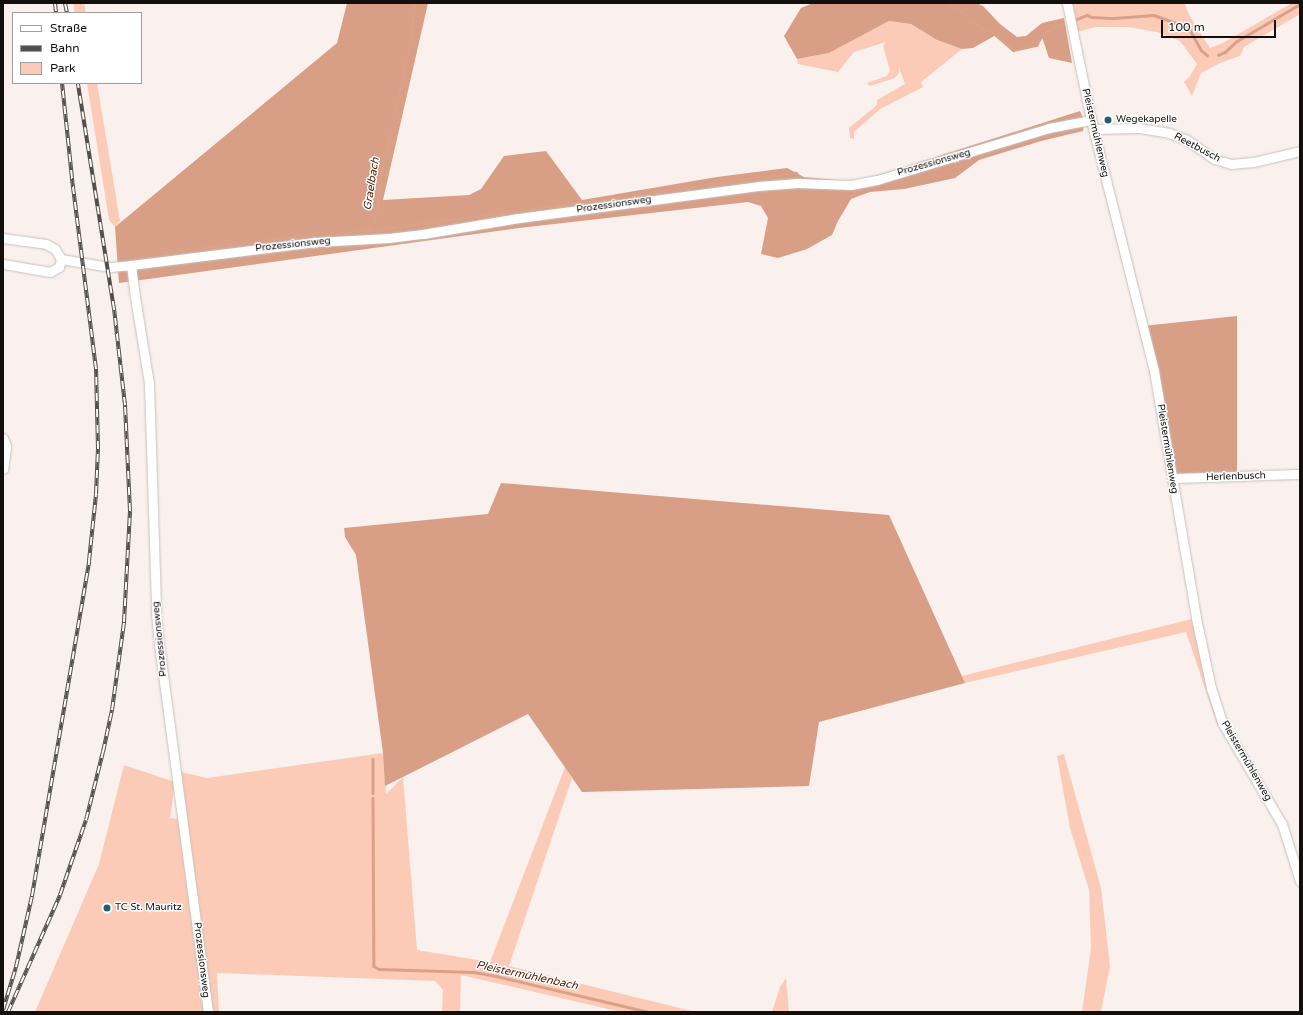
<!DOCTYPE html>
<html>
<head>
<meta charset="utf-8">
<style>
  body { margin:0 }
  #map { position:relative; width:1303px; height:1015px; overflow:hidden; background:#faf0ed; font-family:"Varela Round",sans-serif }
  div>[style] { position:absolute }
  .green>* { inset:0; background:#fbcbb8 }
  .forest>* { inset:0; background:#d89e86 }
  .stream>* { height:2.5px; margin:-1.25px; padding:0 1.25px; transform-origin:1.25px; border-radius:1.25px; background:#dba188 }
  .roads { filter:drop-shadow(0 0 1px #c8c0bc) drop-shadow(0 0 1px #c8c0bc) }
  .street>* { height:9px; margin:-4.5px; padding:0 4.5px; transform-origin:4.5px; border-radius:4.5px; background:#fff }
  .rail>* { height:4px; margin-top:-2px; transform-origin:0; background:repeating-linear-gradient(90deg,#fff 0 8px,#544f4c 0 16px); box-sizing:border-box; border-block:1px solid #544f4c }
  .dots>* { width:11px; height:11px; translate:-50% -50%; box-sizing:border-box; border:2px solid #fff; border-radius:50% }
  span { translate:-50% -50%; white-space:nowrap; text-align:center; line-height:1.15; -webkit-text-stroke:3px #fff; paint-order:stroke }
  .poi-label { font-size:10px; color:#120f0d }
  .left { translate:0 -50%; text-align:left }
  .street-label { font-size:10px; color:#120f0d }
  .water-label { font-size:11px; color:#4f1b01; font-style:italic }
  .frame { position:absolute; inset:0; border:4px solid #120f0d; pointer-events:none }
  .legend { position:absolute; left:12px; top:12px; width:130px; height:72px; box-sizing:border-box; background:#fff; border:1px solid #a09f9e; margin:0; padding:5px 7px; list-style:none; font-size:12px; color:#120f0d }
  .legend li { display:flex; align-items:center; gap:8px; height:20px }
  .legend b { width:20px; border:1px solid #a09f9e }
  .scale { position:absolute; left:1161px; top:20px; width:115px; height:18px; box-sizing:border-box; border:2px solid #120f0d; border-top:0; padding-left:5px; font-size:12px; line-height:14px; white-space:nowrap; color:#120f0d; -webkit-text-stroke:3px #fff; paint-order:stroke }
</style>
</head>
<body>
<div id="map">
  <div class="green">
    <div style="clip-path:polygon(73px 3px,84px 3px,86px 13px,75px 13px)"></div>
    <div style="clip-path:polygon(1067px 3px,1185px 3px,1189px 15px,1210px 48px,1223px 43px,1292px 3px,1300px 3px,1300px 14px,1244px 47px,1240px 56px,1220px 63px,1201px 73px,1192px 96px,1184px 82px,1190px 76px,1197px 64px,1180px 41px,1157px 32px,1127px 27px,1096px 27px,1073px 33px)"></div>
    <div style="clip-path:polygon(889px 21px,911px 24px,937px 40px,962px 49px,921px 82px,923px 87px,880px 109px,854px 132px,854px 139px,850px 138px,849px 128px,877px 105px,877px 100px,905px 84px,899px 68px,899px 73px,895px 78px,870px 86px,867px 83px,887px 76px,890px 71px,883px 46px,886px 42px,854px 52px,838px 72px,798px 64px,797px 59px,829px 53px)"></div>
    <div style="clip-path:polygon(87px 83px,97px 83px,120px 221px,115px 227px,109px 220px)"></div>
    <div style="clip-path:polygon(1196px 618px,1223px 724px,1218px 727px,1186px 632px,965px 683px,962px 676px)"></div>
    <div style="clip-path:polygon(383px 753px,386px 794px,403px 777px,417px 950px,490px 962px,565px 767px,572px 778px,509px 966px,696px 1012px,621px 1012px,461px 975px,460px 1012px,442px 1012px,443px 990px,435px 981px,217px 973px,219px 1012px,210px 1012px,181px 772px,207px 778px)"></div>
    <div style="clip-path:polygon(1064px 754px,1101px 888px,1110px 966px,1101px 1012px,1082px 1012px,1091px 948px,1089px 890px,1070px 828px,1057px 756px)"></div>
    <div style="clip-path:polygon(124px 765px,175px 782px,170px 818px,180px 819px,206px 1012px,35px 1012px,99px 864px)"></div>
    <div style="clip-path:polygon(786px 978px,789px 1012px,772px 1012px,780px 987px)"></div>
  </div>
  <div class="forest">
    <div style="clip-path:polygon(347px 3px,428px 3px,383px 200px,469px 195px,481px 189px,504px 156px,546px 151px,582px 200px,717px 177px,787px 168px,804px 177px,857px 182px,1080px 111px,1084px 121px,1083px 131px,1041px 141px,979px 160px,955px 178px,904px 189px,870px 192px,851px 199px,838px 221px,832px 235px,807px 249px,778px 258px,761px 254px,768px 218px,761px 206px,748px 202px,519px 228px,119px 283px,115px 227px,337px 43px)"></div>
    <div style="clip-path:polygon(813px 3px,976px 3px,983px 6px,1000px 24px,1017px 37px,1026px 36px,1042px 23px,1064px 18px,1072px 63px,1049px 58px,1042px 37px,1036px 45px,1013px 50px,996px 35px,973px 48px,962px 49px,937px 40px,911px 24px,889px 21px,829px 53px,797px 59px,784px 36px,801px 8px)"></div>
    <div style="clip-path:polygon(1237px 316px,1237px 477px,1172px 478px,1143px 326px)"></div>
    <div style="clip-path:polygon(501px 483px,889px 515px,965px 683px,819px 722px,809px 786px,582px 792px,528px 714px,385px 786px,383px 753px,356px 555px,345px 537px,344px 528px,488px 514px)"></div>
  </div>
  <div class="stream">
    <div style="left:947px;top:3px;width:20px;rotate:30deg"></div>
    <div style="left:964px;top:13px;width:8px;rotate:67deg"></div>
    <div style="left:967px;top:20px;width:33px;rotate:27deg"></div>
    <div style="left:996px;top:35px;width:23px;rotate:41deg"></div>
    <div style="left:1013px;top:50px;width:24px;rotate:-12deg"></div>
    <div style="left:1036px;top:45px;width:12px;rotate:-59deg"></div>
    <div style="left:1042px;top:35px;width:17px;rotate:-33deg"></div>
    <div style="left:1056px;top:26px;width:7px;rotate:-16deg"></div>
    <div style="left:1077px;top:19px;width:11px;rotate:-22deg"></div>
    <div style="left:1087px;top:15px;width:5px;rotate:22deg"></div>
    <div style="left:1092px;top:17px;width:21px;rotate:3deg"></div>
    <div style="left:1113px;top:18px;width:41px;rotate:-4.2deg"></div>
    <div style="left:1154px;top:15px;width:37px;rotate:20deg"></div>
    <div style="left:1189px;top:28px;width:25px;rotate:61deg"></div>
    <div style="left:1201px;top:50px;width:8px;rotate:40deg"></div>
    <div style="left:1218px;top:55px;width:8px;rotate:-23deg"></div>
    <div style="left:1225px;top:52px;width:16px;rotate:-43deg"></div>
    <div style="left:1237px;top:41px;width:73px;rotate:-30.4deg"></div>
    <div style="left:366px;top:231px;width:12px;rotate:-48deg"></div>
    <div style="left:374px;top:222px;width:9px;rotate:-69deg"></div>
    <div style="left:377px;top:214px;width:31px;rotate:-86deg"></div>
    <div style="left:379px;top:183px;width:154px;rotate:-77.6deg"></div>
    <div style="left:412px;top:33px;width:30px;rotate:-86deg"></div>
    <div style="left:159px;top:253px;width:161px;rotate:-7.1deg"></div>
    <div style="left:319px;top:233px;width:46px;rotate:-2.5deg"></div>
    <div style="left:365px;top:231px;width:435px;rotate:-7.7deg"></div>
    <div style="left:373px;top:759px;width:34px;rotate:90deg"></div>
    <div style="left:373px;top:798px;width:168px;rotate:89.7deg"></div>
    <div style="left:374px;top:966px;width:6px;rotate:31deg"></div>
    <div style="left:379px;top:969px;width:95px;rotate:1.8deg"></div>
    <div style="left:474px;top:972px;width:22px;rotate:10deg"></div>
    <div style="left:496px;top:976px;width:158px;rotate:13.2deg"></div>
  </div>
  <div class="roads">
    <div class="street">
      <div style="left:1067px;top:3px;width:119px;rotate:78.4deg"></div>
      <div style="left:1091px;top:120px;width:259px;rotate:75.9deg"></div>
      <div style="left:1154px;top:371px;width:251px;rotate:80.3deg"></div>
      <div style="left:1196px;top:618px;width:72px;rotate:77.9deg"></div>
      <div style="left:1211px;top:688px;width:38px;rotate:72deg"></div>
      <div style="left:1223px;top:724px;width:116px;rotate:59.5deg"></div>
      <div style="left:1282px;top:824px;width:60px;rotate:72.5deg"></div>
      <div style="left:1093px;top:129px;width:46px;rotate:-1.2deg"></div>
      <div style="left:1139px;top:128px;width:30px;rotate:9deg"></div>
      <div style="left:1169px;top:133px;width:19px;rotate:21deg"></div>
      <div style="left:1187px;top:140px;width:33px;rotate:35deg"></div>
      <div style="left:1214px;top:159px;width:18px;rotate:16deg"></div>
      <div style="left:1231px;top:164px;width:22px;rotate:-5deg"></div>
      <div style="left:1253px;top:162px;width:48px;rotate:-13.2deg"></div>
      <div style="left:3px;top:238px;width:43px;rotate:7.9deg"></div>
      <div style="left:46px;top:244px;width:10px;rotate:29deg"></div>
      <div style="left:55px;top:249px;width:12px;rotate:59deg"></div>
      <div style="left:61px;top:259px;width:8px;rotate:104deg"></div>
      <div style="left:59px;top:267px;width:10px;rotate:151deg"></div>
      <div style="left:50px;top:272px;width:48px;rotate:-170.3deg"></div>
      <div style="left:61px;top:259px;width:50px;rotate:9.3deg"></div>
      <div style="left:110px;top:267px;width:21px;rotate:-5deg"></div>
      <div style="left:131px;top:265px;width:186px;rotate:-7.1deg"></div>
      <div style="left:316px;top:242px;width:73px;rotate:-3.1deg"></div>
      <div style="left:389px;top:238px;width:34px;rotate:-7deg"></div>
      <div style="left:423px;top:234px;width:97px;rotate:-9.5deg"></div>
      <div style="left:519px;top:218px;width:241px;rotate:-7.6deg"></div>
      <div style="left:758px;top:186px;width:40px;rotate:-4.3deg"></div>
      <div style="left:798px;top:183px;width:53px;rotate:2.2deg"></div>
      <div style="left:851px;top:185px;width:26px;rotate:-11deg"></div>
      <div style="left:877px;top:180px;width:180px;rotate:-16.8deg"></div>
      <div style="left:1049px;top:128px;width:43px;rotate:-10.8deg"></div>
      <div style="left:131px;top:265px;width:32px;rotate:83deg"></div>
      <div style="left:135px;top:297px;width:87px;rotate:80.8deg"></div>
      <div style="left:149px;top:383px;width:229px;rotate:88.2deg"></div>
      <div style="left:156px;top:612px;width:25px;rotate:85deg"></div>
      <div style="left:158px;top:637px;width:378px;rotate:82.4deg"></div>
      <div style="left:3px;top:438px;width:9px;rotate:69deg"></div>
      <div style="left:6px;top:446px;width:23px;rotate:97deg"></div>
      <div style="left:1172px;top:478px;width:128px;rotate:-1.8deg"></div>
    </div>
  </div>
  <div class="rail">
    <div style="left:55px;top:3px;width:10px;rotate:84deg"></div>
    <div style="left:65px;top:3px;width:10px;rotate:79deg"></div>
    <div style="left:3px;top:1010px;width:45px;rotate:-73.2deg"></div>
    <div style="left:16px;top:967px;width:73px;rotate:-77.3deg"></div>
    <div style="left:32px;top:896px;width:340px;rotate:-80.3deg"></div>
    <div style="left:89px;top:561px;width:67px;rotate:-84deg"></div>
    <div style="left:96px;top:494px;width:45px;rotate:-87.5deg"></div>
    <div style="left:98px;top:449px;width:80px;rotate:-91.4deg"></div>
    <div style="left:96px;top:369px;width:193px;rotate:-97.2deg"></div>
    <div style="left:72px;top:178px;width:96px;rotate:-96deg"></div>
    <div style="left:8px;top:1012px;width:128px;rotate:-66deg"></div>
    <div style="left:60px;top:895px;width:79px;rotate:-70.9deg"></div>
    <div style="left:86px;top:820px;width:70px;rotate:-76deg"></div>
    <div style="left:103px;top:752px;width:43px;rotate:-77.9deg"></div>
    <div style="left:112px;top:710px;width:89px;rotate:-82.2deg"></div>
    <div style="left:124px;top:622px;width:111px;rotate:-86.9deg"></div>
    <div style="left:130px;top:511px;width:106px;rotate:-92.7deg"></div>
    <div style="left:125px;top:405px;width:97px;rotate:-96.5deg"></div>
    <div style="left:114px;top:309px;width:229px;rotate:-99.1deg"></div>
  </div>
  <div class="dots">
    <div style="left:1108px;top:120px;background:#206075"></div>
    <div style="left:107px;top:908px;background:#206075"></div>
  </div>
  <div class="poi-label">
    <span class="left" style="left:1116px;top:120px">Wegekapelle</span>
    <span class="left" style="left:115px;top:908px">TC St. Mauritz</span>
  </div>
  <div class="street-label">
    <span style="left:1095px;top:133px;rotate:77deg">Pleistermühlenweg</span>
    <span style="left:1197px;top:148px;rotate:28deg">Reetbusch</span>
    <span style="left:934px;top:163px;rotate:-16deg">Prozessionsweg</span>
    <span style="left:614px;top:205px;rotate:-8deg">Prozessionsweg</span>
    <span style="left:293px;top:245px;rotate:-6deg">Prozessionsweg</span>
    <span style="left:1167px;top:449px;rotate:81deg">Pleistermühlenweg</span>
    <span style="left:1236px;top:477px;rotate:-2deg">Herlenbusch</span>
    <span style="left:160px;top:639px;rotate:-96deg">Prozessionsweg</span>
    <span style="left:1246px;top:761px;rotate:60deg">Pleistermühlenweg</span>
    <span style="left:201px;top:960px;rotate:83deg">Prozessionsweg</span>
  </div>
  <div class="water-label">
    <span style="left:372px;top:184px;rotate:-81deg">Graelbach</span>
    <span style="left:527px;top:976px;rotate:12deg">Pleistermühlenbach</span>
  </div>
  <div class="frame"></div>
  <ul class="legend">
  <li><b style="height:5px;background:#fff"></b>Straße</li>
  <li><b style="height:5px;background:#544f4c"></b>Bahn</li>
  <li><b style="height:11px;background:#fbcbb8"></b>Park</li>
  </ul>
  <div class="scale">100 m</div>
</div>
</body>
</html>
